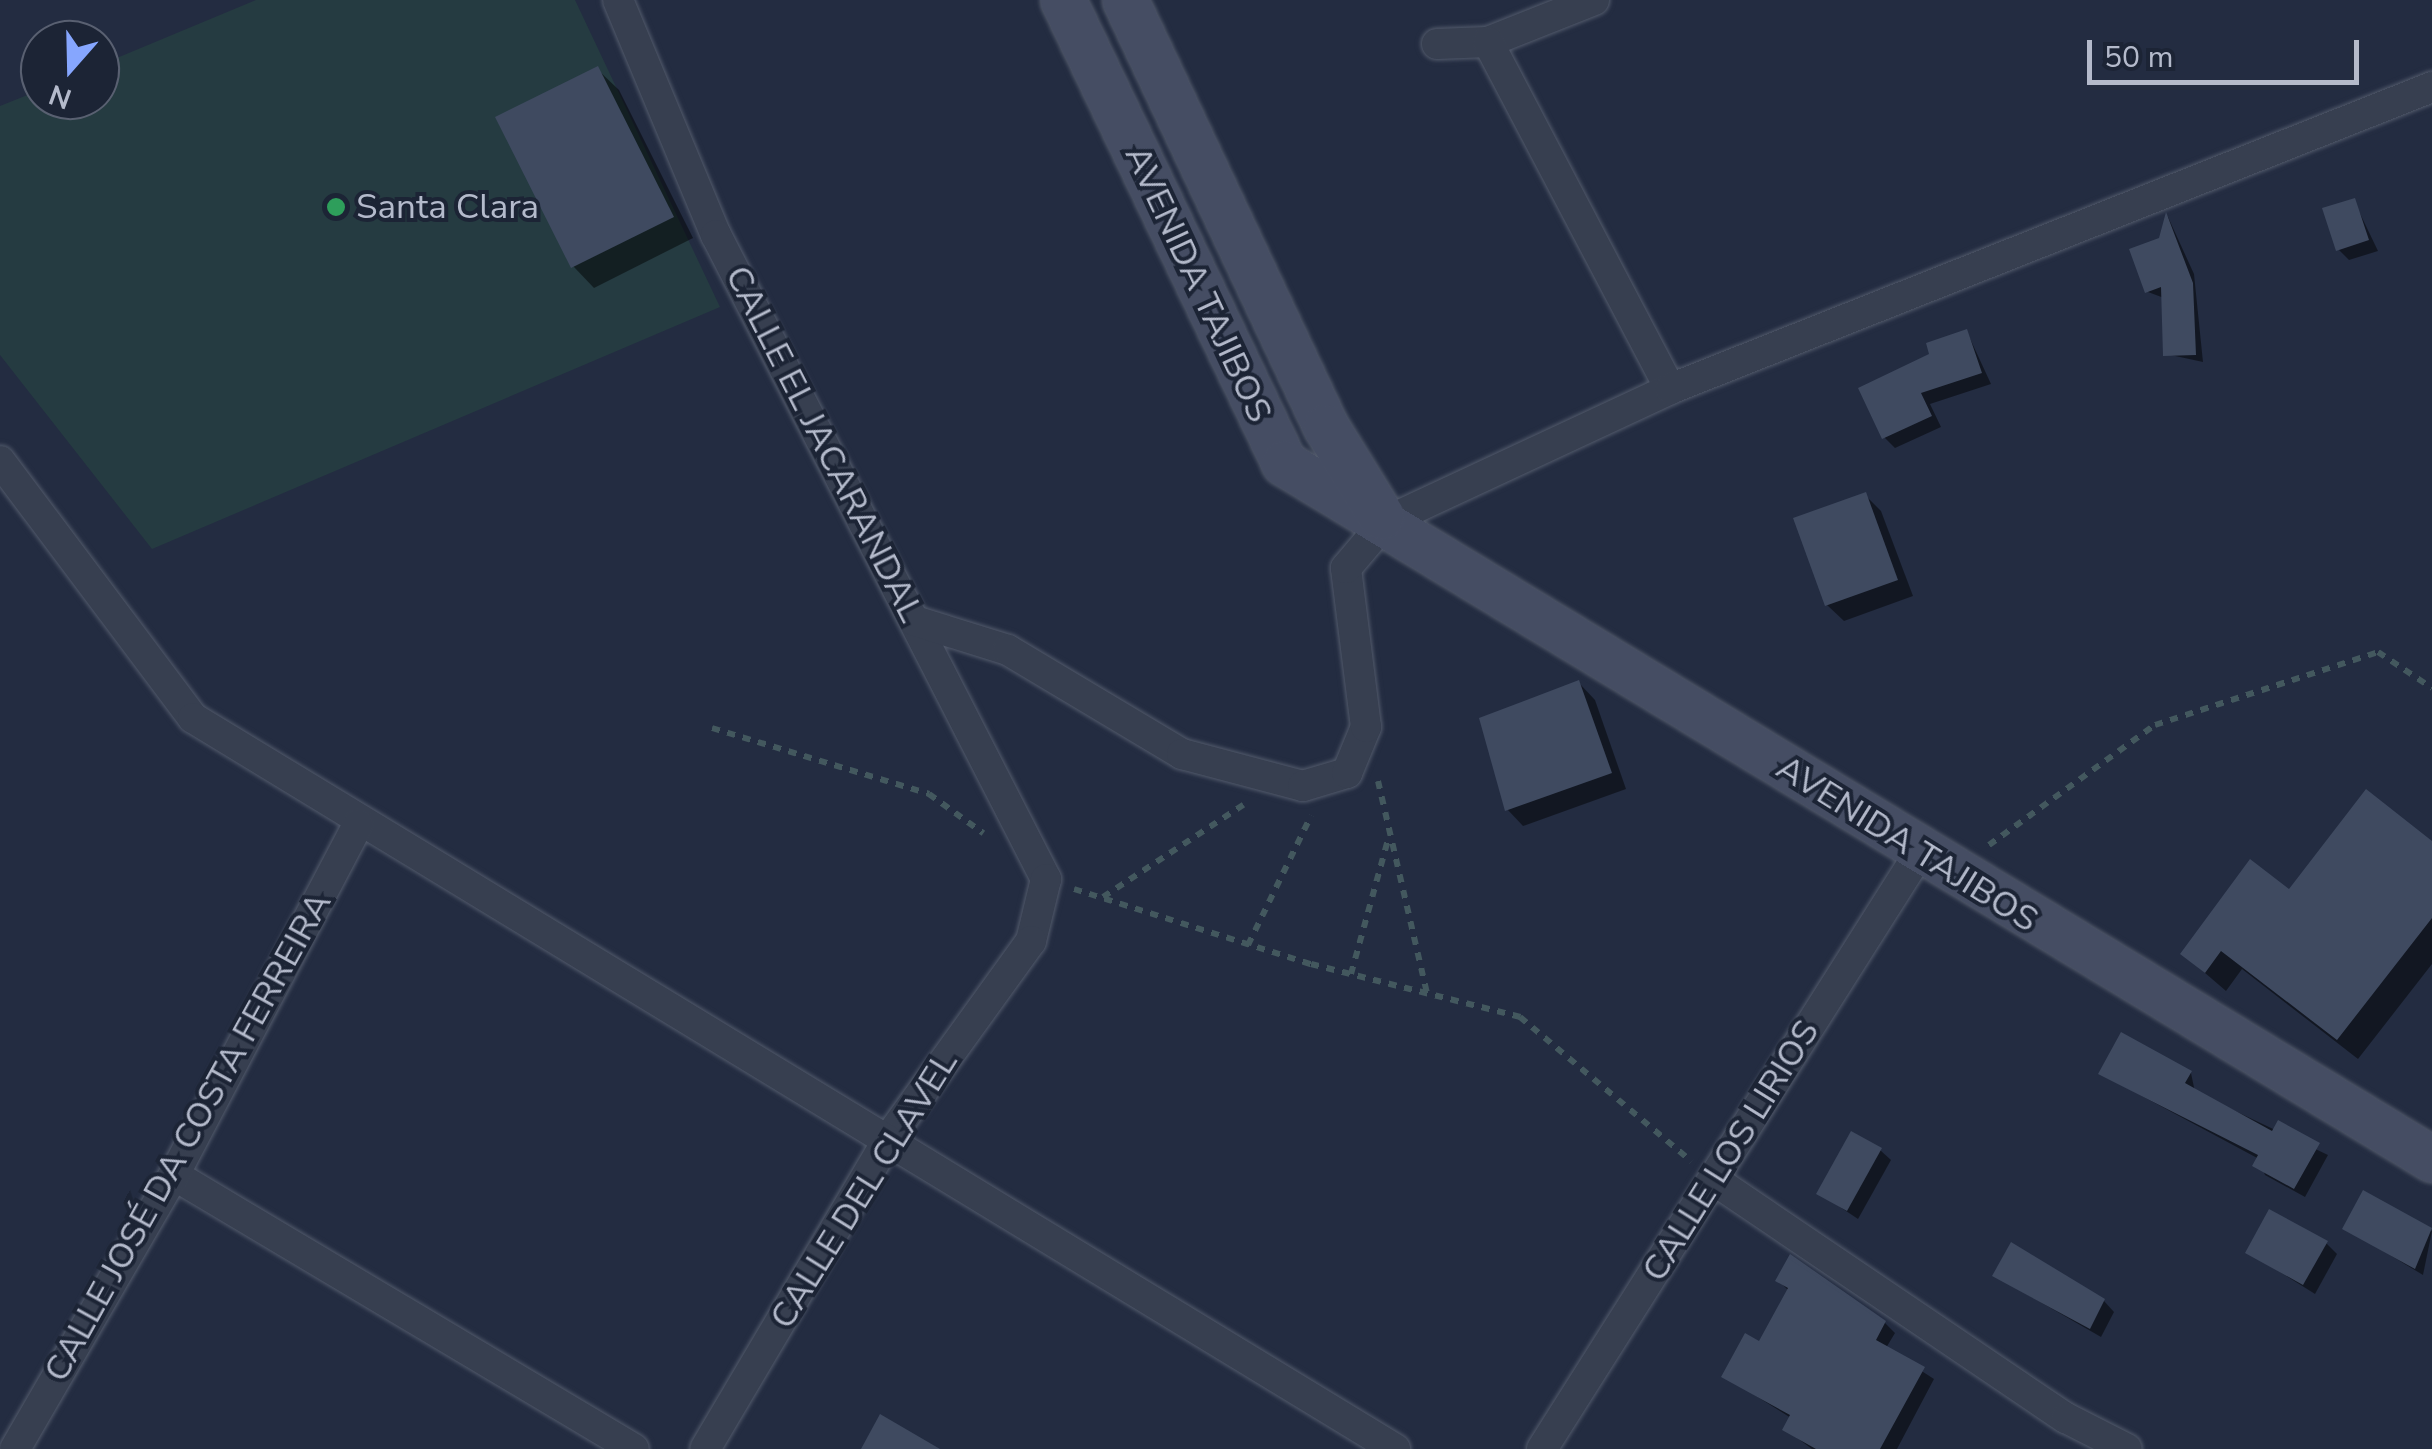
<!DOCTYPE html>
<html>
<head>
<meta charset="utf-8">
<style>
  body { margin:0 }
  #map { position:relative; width:2432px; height:1449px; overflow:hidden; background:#232c41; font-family:"Nunito Sans",sans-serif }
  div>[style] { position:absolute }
  .green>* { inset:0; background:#253b41 }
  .shadow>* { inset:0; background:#0007 }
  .building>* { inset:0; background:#3f4a60 }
  .path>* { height:6px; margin-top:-3px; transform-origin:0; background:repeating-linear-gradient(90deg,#43585e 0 8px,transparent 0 16px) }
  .roads { filter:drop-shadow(0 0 2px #525a6b) drop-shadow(0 0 2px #525a6b) }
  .street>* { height:30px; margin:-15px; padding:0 15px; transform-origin:15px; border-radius:15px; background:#373f50 }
  .secondary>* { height:45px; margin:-22.5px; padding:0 22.5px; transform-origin:22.5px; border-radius:22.5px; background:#454d63 }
  .dots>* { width:28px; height:28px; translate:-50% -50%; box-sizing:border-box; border:5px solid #1c2435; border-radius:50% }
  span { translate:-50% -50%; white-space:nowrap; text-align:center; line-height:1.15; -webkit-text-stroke:8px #1c2435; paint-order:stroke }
  .poi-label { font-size:35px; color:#b4bacb }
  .left { translate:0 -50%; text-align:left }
  .street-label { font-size:35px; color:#b4bacb }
  .north { position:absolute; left:20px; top:20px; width:100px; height:100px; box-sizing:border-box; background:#1c2435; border:2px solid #596071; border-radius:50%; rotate:200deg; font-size:28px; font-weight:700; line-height:40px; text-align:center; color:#b4bacb }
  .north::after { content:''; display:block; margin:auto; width:35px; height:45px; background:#86a6fe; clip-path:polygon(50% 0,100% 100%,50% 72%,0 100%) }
  .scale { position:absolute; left:2087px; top:40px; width:272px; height:45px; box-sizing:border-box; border:5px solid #b4bacb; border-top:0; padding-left:12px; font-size:30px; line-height:35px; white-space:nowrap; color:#b4bacb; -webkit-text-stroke:8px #1c2435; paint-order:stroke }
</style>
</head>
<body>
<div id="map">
  <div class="green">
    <div style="clip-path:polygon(256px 0,575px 0,720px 307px,152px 549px,0 355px,0 106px,40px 90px,40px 100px,100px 100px,100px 65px)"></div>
  </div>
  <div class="shadow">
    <div style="clip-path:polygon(597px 69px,619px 90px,693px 238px,594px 288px,573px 266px)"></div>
    <div style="clip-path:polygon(2354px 201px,2378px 251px,2349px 260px,2338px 249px)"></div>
    <div style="clip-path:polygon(2168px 217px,2194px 274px,2203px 362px,2166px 354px,2164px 298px,2148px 292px)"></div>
    <div style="clip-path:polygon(1967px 332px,1991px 384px,1930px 404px,1941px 427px,1895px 448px,1884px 437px,1932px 356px)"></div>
    <div style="clip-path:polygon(1865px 495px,1881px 511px,1913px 596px,1844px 621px,1827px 605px)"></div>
    <div style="clip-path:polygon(1579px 683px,1595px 700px,1626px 789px,1523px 826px,1507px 809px)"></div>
    <div style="clip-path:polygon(2432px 844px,2432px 964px,2358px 1059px,2242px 969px,2226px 991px,2183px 954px,2290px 892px)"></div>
    <div style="clip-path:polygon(2191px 1073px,2195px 1092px,2328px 1155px,2305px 1197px,2265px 1175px,2259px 1159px,2101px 1074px)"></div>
    <div style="clip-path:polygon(1880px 1150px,1891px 1160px,1858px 1219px,1819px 1193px)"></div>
    <div style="clip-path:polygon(2364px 1193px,2432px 1231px,2423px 1275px,2345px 1228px)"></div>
    <div style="clip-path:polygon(2326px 1243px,2337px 1254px,2315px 1294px,2248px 1252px)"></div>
    <div style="clip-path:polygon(1995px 1276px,2104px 1301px,2114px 1312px,2101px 1337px)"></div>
    <div style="clip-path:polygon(1778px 1280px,1885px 1323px,1895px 1333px,1886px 1348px,1934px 1379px,1897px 1449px,1812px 1449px,1785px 1429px,1791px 1418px,1724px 1376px,1760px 1344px,1789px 1291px)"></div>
  </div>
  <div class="building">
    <div style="clip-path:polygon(598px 66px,674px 217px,571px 268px,495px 117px)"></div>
    <div style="clip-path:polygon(2355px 198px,2369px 240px,2336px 251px,2322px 208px)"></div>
    <div style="clip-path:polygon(2166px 212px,2193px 283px,2196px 355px,2163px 356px,2161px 287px,2145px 293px,2129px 249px,2159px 238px)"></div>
    <div style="clip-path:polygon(1967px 329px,1982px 373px,1921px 393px,1932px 416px,1882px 439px,1858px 388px,1929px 354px,1926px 343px)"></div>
    <div style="clip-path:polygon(1866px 492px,1898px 580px,1825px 606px,1793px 518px)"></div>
    <div style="clip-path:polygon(1579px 680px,1612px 773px,1505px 811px,1479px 718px)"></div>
    <div style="clip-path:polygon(2366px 789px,2432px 841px,2432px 918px,2337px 1040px,2221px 951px,2205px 973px,2180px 954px,2250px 859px,2289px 889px)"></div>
    <div style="clip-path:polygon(2121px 1032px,2192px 1071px,2185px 1083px,2272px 1131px,2278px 1120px,2320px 1143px,2294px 1189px,2252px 1166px,2258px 1155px,2098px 1074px)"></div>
    <div style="clip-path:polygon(1851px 1131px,1882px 1148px,1847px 1211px,1816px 1194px)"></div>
    <div style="clip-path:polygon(2363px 1190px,2432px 1228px,2415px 1269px,2342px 1229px)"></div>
    <div style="clip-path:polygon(2269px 1209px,2328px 1241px,2303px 1285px,2245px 1253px)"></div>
    <div style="clip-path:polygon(2011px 1242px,2105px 1299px,2090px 1329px,1992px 1276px)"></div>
    <div style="clip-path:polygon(1790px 1254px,1886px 1321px,1876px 1340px,1925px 1367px,1880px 1449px,1816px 1449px,1782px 1430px,1790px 1415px,1721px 1377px,1745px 1333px,1759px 1341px,1788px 1288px,1775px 1281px)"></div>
    <div style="clip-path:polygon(880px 1414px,940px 1449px,861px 1449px)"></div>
  </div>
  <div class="path">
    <div style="left:712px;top:728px;width:227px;rotate:16.9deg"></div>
    <div style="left:929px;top:794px;width:67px;rotate:35.8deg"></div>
    <div style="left:1378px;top:781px;width:219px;rotate:77deg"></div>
    <div style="left:1989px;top:845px;width:205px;rotate:-35.9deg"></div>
    <div style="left:2155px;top:725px;width:235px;rotate:-18.1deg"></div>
    <div style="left:2378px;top:652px;width:65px;rotate:33.7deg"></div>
    <div style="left:1074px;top:889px;width:249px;rotate:17.6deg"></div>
    <div style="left:1311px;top:964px;width:216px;rotate:14.2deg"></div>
    <div style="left:1520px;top:1017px;width:224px;rotate:40.1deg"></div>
    <div style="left:1103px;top:897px;width:168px;rotate:-33.3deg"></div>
    <div style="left:1248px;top:945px;width:144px;rotate:-64deg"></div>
    <div style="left:1351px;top:974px;width:143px;rotate:-74.6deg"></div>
  </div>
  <div class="roads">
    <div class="street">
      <div style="left:618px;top:0;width:255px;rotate:67.4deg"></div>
      <div style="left:716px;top:235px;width:724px;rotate:62.87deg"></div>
      <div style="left:1046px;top:879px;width:64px;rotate:103.6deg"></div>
      <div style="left:1031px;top:941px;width:243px;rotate:125.8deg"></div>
      <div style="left:889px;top:1138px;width:361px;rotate:120.6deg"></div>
      <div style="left:1488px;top:42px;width:114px;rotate:-21.6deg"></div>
      <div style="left:1437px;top:44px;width:51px;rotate:-2.2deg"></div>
      <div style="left:1488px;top:42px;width:392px;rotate:62.3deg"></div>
      <div style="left:0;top:461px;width:321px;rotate:53.1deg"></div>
      <div style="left:193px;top:718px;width:1407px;rotate:31.31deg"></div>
      <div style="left:915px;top:621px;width:97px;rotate:17.3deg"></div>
      <div style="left:1008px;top:650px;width:203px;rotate:30.9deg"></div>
      <div style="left:1182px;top:754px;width:125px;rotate:14.8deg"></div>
      <div style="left:1303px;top:786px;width:46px;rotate:-16.5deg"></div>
      <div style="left:1347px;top:773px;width:50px;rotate:-67.6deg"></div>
      <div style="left:1366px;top:727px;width:160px;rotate:-97.2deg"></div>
      <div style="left:1346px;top:568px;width:60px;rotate:-49.7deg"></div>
      <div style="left:1385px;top:522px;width:315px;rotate:-25deg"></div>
      <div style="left:1670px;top:389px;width:820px;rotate:-21.62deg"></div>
      <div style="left:174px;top:1175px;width:535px;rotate:30.78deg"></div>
      <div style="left:1714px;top:1180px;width:425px;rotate:34.1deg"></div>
      <div style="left:2066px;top:1418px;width:68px;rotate:26.9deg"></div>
      <div style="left:15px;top:1449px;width:317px;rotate:-59.9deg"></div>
      <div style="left:174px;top:1175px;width:396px;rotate:-62.3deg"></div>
      <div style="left:1542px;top:1449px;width:707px;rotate:-57.66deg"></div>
    </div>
    <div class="secondary">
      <div style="left:1063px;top:0;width:513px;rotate:64.48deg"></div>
      <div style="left:1284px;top:463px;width:1343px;rotate:31.23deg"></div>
      <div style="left:1125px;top:0;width:472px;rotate:64.8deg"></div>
      <div style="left:1326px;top:427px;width:105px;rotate:58.3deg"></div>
    </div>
  </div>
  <div class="dots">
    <div style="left:336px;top:207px;background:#2e9e5b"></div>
  </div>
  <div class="poi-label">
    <span class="left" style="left:356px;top:207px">Santa Clara</span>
  </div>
  <div class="street-label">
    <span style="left:1198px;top:284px;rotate:65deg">AVENIDA TAJIBOS</span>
    <span style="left:824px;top:444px;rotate:63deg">CALLE EL JACARANDAL</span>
    <span style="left:1907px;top:844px;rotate:32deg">AVENIDA TAJIBOS</span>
    <span style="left:188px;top:1137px;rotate:-61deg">CALLE JOSÉ DA COSTA FERREIRA</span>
    <span style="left:1731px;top:1151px;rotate:-58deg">CALLE LOS LIRIOS</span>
    <span style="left:864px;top:1190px;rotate:-58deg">CALLE DEL CLAVEL</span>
  </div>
  <div class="north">N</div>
  <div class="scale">50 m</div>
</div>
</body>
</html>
